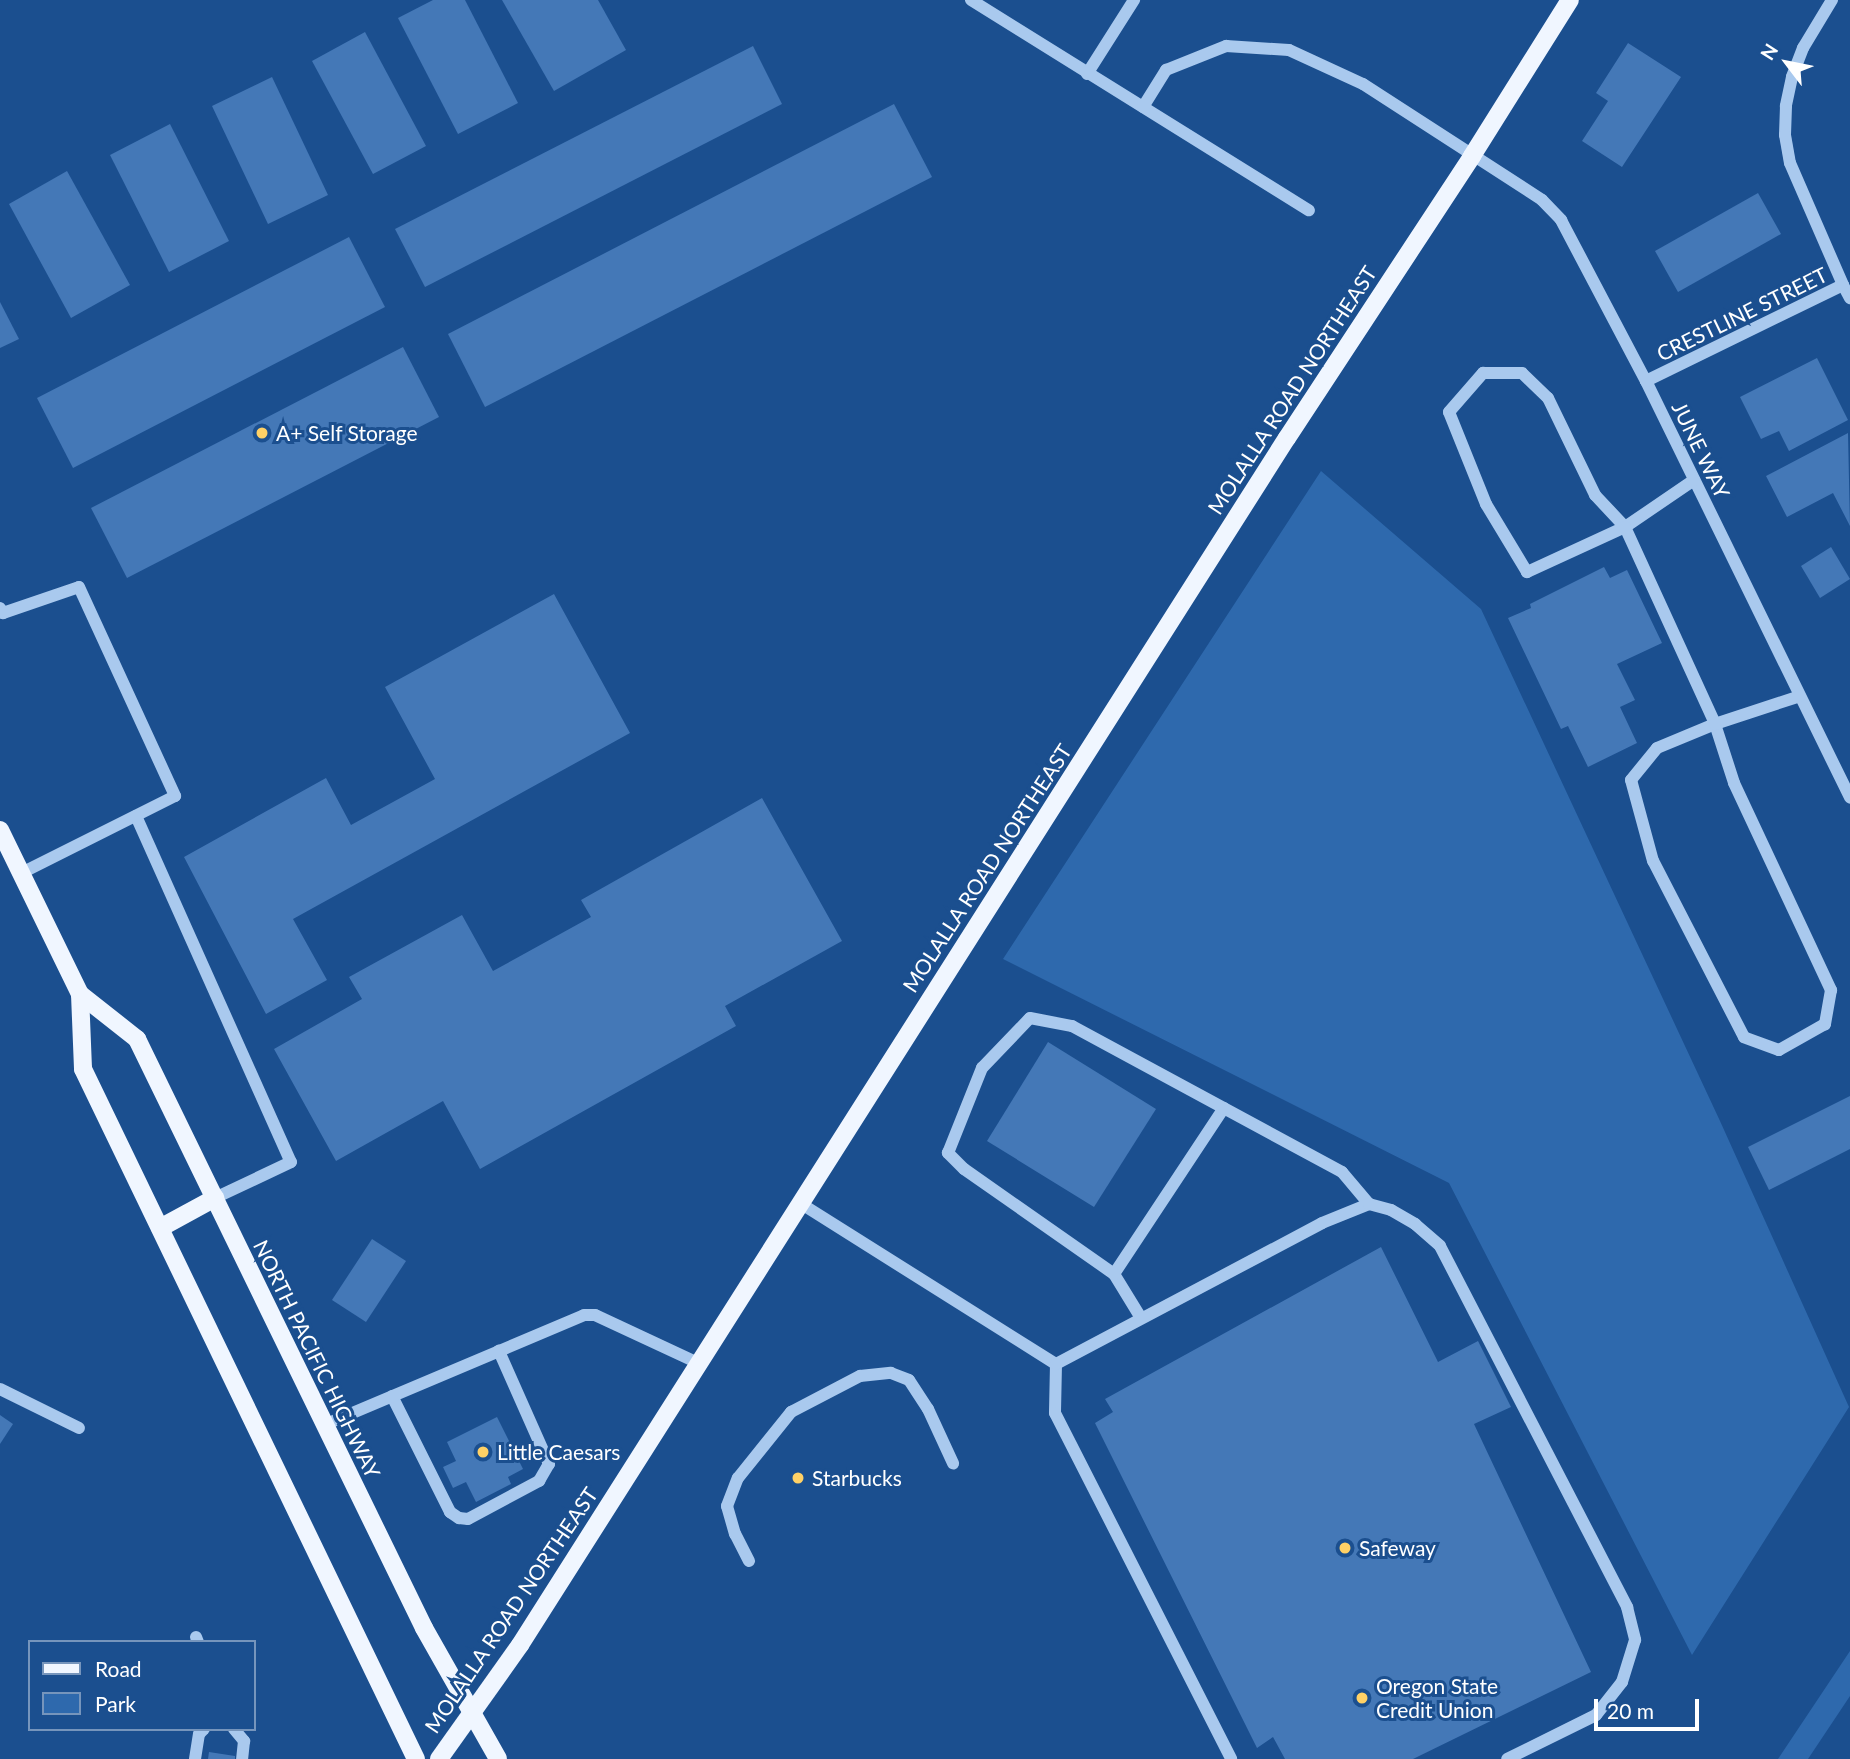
<!DOCTYPE html>
<html>
<head>
<meta charset="utf-8">
<style>
  body { margin:0 }
  #map { position:relative; width:1850px; height:1759px; overflow:hidden; background:#1b4f8f; font-family:Lato,sans-serif }
  div>[style] { position:absolute }
  .green>* { inset:0; background:#2e69ad }
  .building>* { inset:0; background:#4478b7 }
  .minor>* { height:12px; margin:-6px; padding:0 6px; transform-origin:6px; border-radius:6px; background:#a9c9ee }
  .major>* { height:18px; margin:-9px; padding:0 9px; transform-origin:9px; border-radius:9px; background:#f0f6ff }
  .dots>* { width:19px; height:19px; translate:-50% -50%; box-sizing:border-box; border:4px solid #1b4f8f; border-radius:50% }
  span { translate:-50% -50%; white-space:nowrap; text-align:center; line-height:1.15; -webkit-text-stroke:6px #1b4f8f; paint-order:stroke }
  .street-label { font-size:21px; color:#fff }
  .poi-label { font-size:21px; color:#fff }
  .left { translate:0 -50%; text-align:left }
  .legend { position:absolute; left:28px; top:1640px; width:228px; height:91px; box-sizing:border-box; background:#1b4f8f; border:2px solid #7695bc; margin:0; padding:9px 12px; list-style:none; font-size:21px; color:#fff }
  .legend li { display:flex; align-items:center; gap:14px; height:35px }
  .legend b { width:35px; border:2px solid #7695bc }
  .north { position:absolute; left:1752px; top:28px; width:70px; height:70px; -webkit-text-stroke:5px #1b4f8f; paint-order:stroke; rotate:302deg; font-size:19px; font-weight:700; line-height:28px; text-align:center; color:#fff }
  .north::after { content:''; display:block; margin:auto; width:24px; height:32px; background:#fff; clip-path:polygon(50% 0,100% 100%,50% 72%,0 100%) }
  .scale { position:absolute; left:1594px; top:1699px; width:105px; height:32px; box-sizing:border-box; border:4px solid #fff; border-top:0; padding-left:9px; font-size:21px; line-height:24px; white-space:nowrap; color:#fff; -webkit-text-stroke:5px #1b4f8f; paint-order:stroke }
</style>
</head>
<body>
<div id="map">
  <div class="green">
    <div style="clip-path:polygon(1321px 471px,1481px 609px,1720px 1121px,1849px 1407px,1692px 1655px,1449px 1183px,1003px 959px)"></div>
    <div style="clip-path:polygon(1850px 1651px,1850px 1696px,1808px 1759px,1778px 1759px)"></div>
  </div>
  <div class="building">
    <div style="clip-path:polygon(433px 0,465px 0,518px 103px,458px 134px,398px 18px)"></div>
    <div style="clip-path:polygon(502px 0,598px 0,626px 50px,554px 91px)"></div>
    <div style="clip-path:polygon(365px 32px,426px 146px,373px 174px,312px 61px)"></div>
    <div style="clip-path:polygon(1628px 43px,1681px 77px,1622px 167px,1582px 141px,1608px 101px,1596px 93px)"></div>
    <div style="clip-path:polygon(753px 46px,782px 104px,425px 287px,395px 229px)"></div>
    <div style="clip-path:polygon(272px 77px,328px 195px,268px 224px,212px 106px)"></div>
    <div style="clip-path:polygon(894px 104px,932px 177px,485px 407px,448px 334px)"></div>
    <div style="clip-path:polygon(170px 124px,229px 241px,169px 272px,110px 155px)"></div>
    <div style="clip-path:polygon(67px 171px,130px 285px,71px 318px,9px 204px)"></div>
    <div style="clip-path:polygon(1758px 193px,1781px 234px,1678px 292px,1655px 251px)"></div>
    <div style="clip-path:polygon(349px 237px,385px 307px,73px 468px,37px 398px)"></div>
    <div style="clip-path:polygon(0 302px,19px 339px,0 348px)"></div>
    <div style="clip-path:polygon(403px 347px,439px 417px,127px 578px,91px 508px)"></div>
    <div style="clip-path:polygon(1817px 358px,1848px 420px,1789px 451px,1779px 431px,1761px 439px,1740px 397px)"></div>
    <div style="clip-path:polygon(1848px 433px,1850px 526px,1833px 493px,1787px 517px,1766px 476px)"></div>
    <div style="clip-path:polygon(1831px 547px,1850px 579px,1820px 598px,1801px 566px)"></div>
    <div style="clip-path:polygon(1604px 567px,1610px 578px,1627px 570px,1662px 643px,1617px 664px,1635px 700px,1620px 707px,1637px 743px,1588px 767px,1568px 726px,1561px 729px,1508px 618px,1531px 608px,1530px 604px)"></div>
    <div style="clip-path:polygon(554px 594px,630px 733px,293px 919px,327px 980px,266px 1014px,184px 857px,326px 778px,351px 825px,435px 779px,385px 687px)"></div>
    <div style="clip-path:polygon(762px 798px,842px 941px,725px 1006px,736px 1026px,480px 1169px,443px 1101px,336px 1161px,274px 1049px,362px 999px,349px 977px,462px 915px,493px 971px,591px 917px,581px 900px)"></div>
    <div style="clip-path:polygon(1048px 1042px,1156px 1109px,1094px 1207px,987px 1141px)"></div>
    <div style="clip-path:polygon(1850px 1096px,1850px 1149px,1769px 1190px,1748px 1147px)"></div>
    <div style="clip-path:polygon(372px 1239px,406px 1261px,366px 1322px,332px 1300px)"></div>
    <div style="clip-path:polygon(1381px 1247px,1438px 1362px,1478px 1341px,1511px 1407px,1474px 1424px,1591px 1672px,1413px 1759px,1285px 1759px,1273px 1737px,1257px 1748px,1095px 1423px,1113px 1412px,1105px 1399px)"></div>
    <div style="clip-path:polygon(0 1415px,13px 1424px,0 1444px)"></div>
    <div style="clip-path:polygon(497px 1417px,523px 1469px,508px 1477px,511px 1484px,476px 1502px,466px 1482px,453px 1488px,443px 1467px,456px 1461px,447px 1442px)"></div>
    <div style="clip-path:polygon(209px 1752px,235px 1756px,235px 1759px,208px 1759px)"></div>
  </div>
  <div class="minor">
    <div style="left:971px;top:0;width:398px;rotate:31.9deg"></div>
    <div style="left:1832px;top:0;width:56px;rotate:121.1deg"></div>
    <div style="left:1803px;top:48px;width:31px;rotate:111deg"></div>
    <div style="left:1792px;top:77px;width:30px;rotate:102deg"></div>
    <div style="left:1786px;top:106px;width:29px;rotate:92deg"></div>
    <div style="left:1785px;top:135px;width:28px;rotate:80deg"></div>
    <div style="left:1790px;top:163px;width:133px;rotate:66.5deg"></div>
    <div style="left:1087px;top:74px;width:88px;rotate:-57.6deg"></div>
    <div style="left:1143px;top:107px;width:44px;rotate:-58.1deg"></div>
    <div style="left:1166px;top:70px;width:65px;rotate:-21.8deg"></div>
    <div style="left:1226px;top:46px;width:63px;rotate:3.6deg"></div>
    <div style="left:1289px;top:50px;width:81px;rotate:24.7deg"></div>
    <div style="left:1363px;top:84px;width:213px;rotate:32.9deg"></div>
    <div style="left:1542px;top:200px;width:28px;rotate:46deg"></div>
    <div style="left:1561px;top:220px;width:182px;rotate:62.2deg"></div>
    <div style="left:1646px;top:381px;width:464px;rotate:63.9deg"></div>
    <div style="left:1646px;top:381px;width:219px;rotate:-26deg"></div>
    <div style="left:1843px;top:285px;width:15px;rotate:62deg"></div>
    <div style="left:1694px;top:480px;width:83px;rotate:145.7deg"></div>
    <div style="left:1625px;top:527px;width:108px;rotate:155.3deg"></div>
    <div style="left:1527px;top:572px;width:79px;rotate:-121.1deg"></div>
    <div style="left:1486px;top:504px;width:99px;rotate:-111.9deg"></div>
    <div style="left:1449px;top:412px;width:52px;rotate:-48.9deg"></div>
    <div style="left:1483px;top:373px;width:39px"></div>
    <div style="left:1522px;top:373px;width:36px;rotate:44deg"></div>
    <div style="left:1548px;top:398px;width:108px;rotate:64.1deg"></div>
    <div style="left:1595px;top:495px;width:44px;rotate:46.8deg"></div>
    <div style="left:1625px;top:527px;width:217px;rotate:65.4deg"></div>
    <div style="left:1715px;top:724px;width:62px;rotate:72.1deg"></div>
    <div style="left:1734px;top:783px;width:229px;rotate:64.9deg"></div>
    <div style="left:1831px;top:990px;width:35px;rotate:100deg"></div>
    <div style="left:1825px;top:1024px;width:53px;rotate:150.5deg"></div>
    <div style="left:1779px;top:1050px;width:37px;rotate:-160deg"></div>
    <div style="left:1744px;top:1037px;width:198px;rotate:-117.3deg"></div>
    <div style="left:1653px;top:861px;width:84px;rotate:-105.2deg"></div>
    <div style="left:1631px;top:780px;width:41px;rotate:-50.9deg"></div>
    <div style="left:1657px;top:748px;width:63px;rotate:-22.5deg"></div>
    <div style="left:1715px;top:724px;width:89px;rotate:-18.2deg"></div>
    <div style="left:0;top:608px;width:6px;rotate:59deg"></div>
    <div style="left:3px;top:613px;width:80px;rotate:-18.9deg"></div>
    <div style="left:79px;top:587px;width:230px;rotate:65.3deg"></div>
    <div style="left:175px;top:796px;width:172px;rotate:153.4deg"></div>
    <div style="left:136px;top:816px;width:379px;rotate:65.9deg"></div>
    <div style="left:291px;top:1162px;width:84px;rotate:154.7deg"></div>
    <div style="left:800px;top:1203px;width:302px;rotate:32.2deg"></div>
    <div style="left:1056px;top:1364px;width:49px;rotate:91.2deg"></div>
    <div style="left:1055px;top:1413px;width:388px;rotate:63deg"></div>
    <div style="left:1114px;top:1274px;width:199px;rotate:-56.5deg"></div>
    <div style="left:1141px;top:1318px;width:52px;rotate:-121.5deg"></div>
    <div style="left:1114px;top:1274px;width:183px;rotate:-145deg"></div>
    <div style="left:964px;top:1169px;width:23px;rotate:-135deg"></div>
    <div style="left:948px;top:1153px;width:92px;rotate:-68.2deg"></div>
    <div style="left:982px;top:1068px;width:69px;rotate:-46.2deg"></div>
    <div style="left:1030px;top:1018px;width:43px;rotate:10.8deg"></div>
    <div style="left:1072px;top:1026px;width:307px;rotate:28.4deg"></div>
    <div style="left:1342px;top:1172px;width:42px;rotate:49.8deg"></div>
    <div style="left:1056px;top:1364px;width:301px;rotate:-27.9deg"></div>
    <div style="left:1322px;top:1223px;width:51px;rotate:-22deg"></div>
    <div style="left:1369px;top:1204px;width:23px;rotate:15deg"></div>
    <div style="left:1391px;top:1210px;width:28px;rotate:30deg"></div>
    <div style="left:1415px;top:1224px;width:33px;rotate:41deg"></div>
    <div style="left:1440px;top:1246px;width:407px;rotate:62.6deg"></div>
    <div style="left:1627px;top:1607px;width:34px;rotate:76deg"></div>
    <div style="left:1635px;top:1640px;width:44px;rotate:107.2deg"></div>
    <div style="left:1622px;top:1682px;width:42px;rotate:128.2deg"></div>
    <div style="left:1596px;top:1715px;width:99px;rotate:153.7deg"></div>
    <div style="left:0;top:1389px;width:88px;rotate:26.3deg"></div>
    <div style="left:392px;top:1396px;width:130px;rotate:63.4deg"></div>
    <div style="left:450px;top:1512px;width:11px;rotate:34deg"></div>
    <div style="left:459px;top:1518px;width:9px;rotate:6deg"></div>
    <div style="left:468px;top:1519px;width:81px;rotate:-28.2deg"></div>
    <div style="left:539px;top:1481px;width:20px;rotate:-60deg"></div>
    <div style="left:549px;top:1464px;width:124px;rotate:-113.9deg"></div>
    <div style="left:324px;top:1425px;width:282px;rotate:-22.9deg"></div>
    <div style="left:584px;top:1315px;width:11px"></div>
    <div style="left:595px;top:1315px;width:114px;rotate:25deg"></div>
    <div style="left:749px;top:1561px;width:30px;rotate:-117deg"></div>
    <div style="left:735px;top:1534px;width:29px;rotate:-106deg"></div>
    <div style="left:727px;top:1506px;width:30px;rotate:-69deg"></div>
    <div style="left:738px;top:1478px;width:85px;rotate:-51.2deg"></div>
    <div style="left:791px;top:1412px;width:78px;rotate:-27.6deg"></div>
    <div style="left:860px;top:1376px;width:31px;rotate:-6deg"></div>
    <div style="left:891px;top:1373px;width:19px;rotate:21deg"></div>
    <div style="left:909px;top:1380px;width:35px;rotate:57deg"></div>
    <div style="left:928px;top:1409px;width:60px;rotate:65.2deg"></div>
    <div style="left:196px;top:1637px;width:5px;rotate:68deg"></div>
    <div style="left:234px;top:1729px;width:16px;rotate:50deg"></div>
    <div style="left:244px;top:1741px;width:18px;rotate:96deg"></div>
    <div style="left:195px;top:1759px;width:25px;rotate:-81deg"></div>
    <div style="left:199px;top:1734px;width:7px;rotate:-45deg"></div>
  </div>
  <div class="major">
    <div style="left:0;top:830px;width:182px;rotate:64deg"></div>
    <div style="left:80px;top:994px;width:75px;rotate:87.7deg"></div>
    <div style="left:83px;top:1069px;width:766px;rotate:64.24deg"></div>
    <div style="left:80px;top:994px;width:73px;rotate:38.3deg"></div>
    <div style="left:137px;top:1039px;width:655px;rotate:64.02deg"></div>
    <div style="left:424px;top:1628px;width:150px;rotate:60.5deg"></div>
    <div style="left:160px;top:1228px;width:63px;rotate:-28.6deg"></div>
    <div style="left:439px;top:1759px;width:140px;rotate:-54.6deg"></div>
    <div style="left:520px;top:1645px;width:1430px;rotate:-57.57deg"></div>
    <div style="left:1287px;top:438px;width:337px;rotate:-56.7deg"></div>
    <div style="left:1472px;top:156px;width:184px;rotate:-57.9deg"></div>
  </div>
  <div class="dots">
    <div style="left:262px;top:433px;background:#ffd166"></div>
    <div style="left:483px;top:1452px;background:#ffd166"></div>
    <div style="left:798px;top:1478px;background:#ffd166"></div>
    <div style="left:1345px;top:1548px;background:#ffd166"></div>
    <div style="left:1362px;top:1698px;background:#ffd166"></div>
  </div>
  <div class="street-label">
    <span style="left:1742px;top:314px;rotate:-26deg">CRESTLINE STREET</span>
    <span style="left:1292px;top:390px;rotate:-57deg">MOLALLA ROAD NORTHEAST</span>
    <span style="left:1701px;top:450px;rotate:64deg">JUNE WAY</span>
    <span style="left:987px;top:868px;rotate:-57deg">MOLALLA ROAD NORTHEAST</span>
    <span style="left:317px;top:1359px;rotate:64deg">NORTH PACIFIC HIGHWAY</span>
    <span style="left:511px;top:1610px;rotate:-56deg">MOLALLA ROAD NORTHEAST</span>
  </div>
  <div class="poi-label">
    <span class="left" style="left:276px;top:433px">A+ Self Storage</span>
    <span class="left" style="left:497px;top:1452px">Little Caesars</span>
    <span class="left" style="left:812px;top:1478px">Starbucks</span>
    <span class="left" style="left:1359px;top:1548px">Safeway</span>
    <span class="left" style="left:1376px;top:1698px">Oregon State<br>Credit Union</span>
  </div>
  <ul class="legend">
  <li><b style="height:9px;background:#f0f6ff"></b>Road</li>
  <li><b style="height:19px;background:#2e69ad"></b>Park</li>
  </ul>
  <div class="north">N</div>
  <div class="scale">20 m</div>
</div>
</body>
</html>
